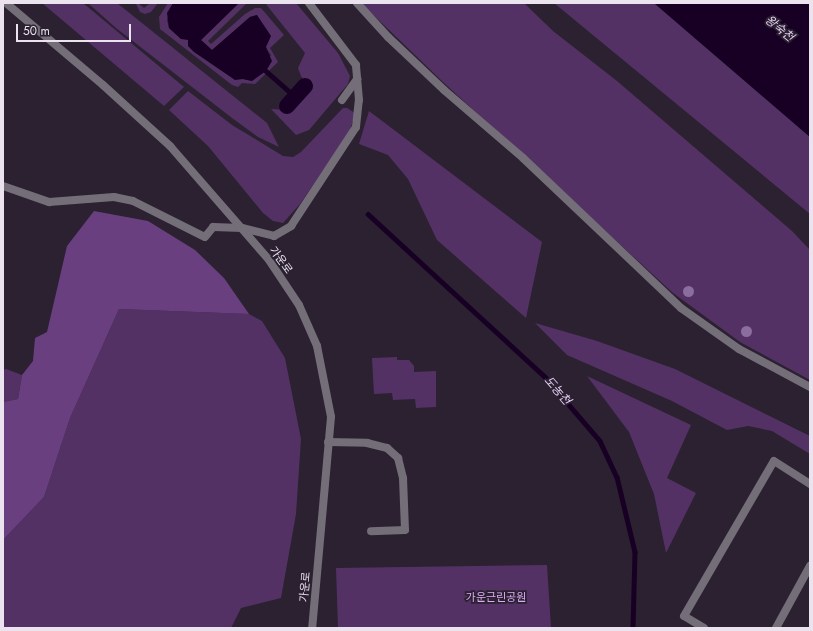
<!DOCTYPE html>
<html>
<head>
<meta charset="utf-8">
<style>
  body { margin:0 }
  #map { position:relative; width:813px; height:631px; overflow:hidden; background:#2b2131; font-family:Jost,"Noto Sans KR",sans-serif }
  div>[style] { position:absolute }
  .green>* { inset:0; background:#533165 }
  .forest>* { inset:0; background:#693f7f }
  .water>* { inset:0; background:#180025 }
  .stream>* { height:4.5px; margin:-2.25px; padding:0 2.25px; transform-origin:2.25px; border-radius:2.25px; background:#180025 }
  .canal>* { height:16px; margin:-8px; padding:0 8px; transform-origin:8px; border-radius:8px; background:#180025 }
  .service>* { height:8px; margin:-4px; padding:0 4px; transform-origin:4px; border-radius:4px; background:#736e77 }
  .minor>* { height:8px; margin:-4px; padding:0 4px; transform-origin:4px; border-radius:4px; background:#736e77 }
  .tertiary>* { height:8px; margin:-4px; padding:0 4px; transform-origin:4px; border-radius:4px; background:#736e77 }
  .trees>* { width:11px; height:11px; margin:-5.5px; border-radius:50%; background:#8c6e9e }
  span { translate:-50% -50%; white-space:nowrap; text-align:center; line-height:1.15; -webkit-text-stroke:3.5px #2b2131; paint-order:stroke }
  .street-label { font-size:11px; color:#ebe4ef }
  .park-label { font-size:11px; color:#dcadf7 }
  .water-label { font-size:12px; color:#e6cff4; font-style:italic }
  .frame { position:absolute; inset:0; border:4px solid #ebe4ef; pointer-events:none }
  .scale { position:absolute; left:16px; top:24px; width:115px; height:18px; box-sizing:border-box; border:2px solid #ebe4ef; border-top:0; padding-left:5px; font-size:12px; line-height:14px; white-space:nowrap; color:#ebe4ef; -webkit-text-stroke:3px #2b2131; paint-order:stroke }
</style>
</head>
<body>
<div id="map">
  <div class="green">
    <div style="clip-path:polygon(42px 3px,83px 3px,184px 87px,164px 106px)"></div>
    <div style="clip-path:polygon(88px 3px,117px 3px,267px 123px,279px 147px,258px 137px,232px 118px,116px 28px)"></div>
    <div style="clip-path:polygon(129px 3px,138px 3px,144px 8px,150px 3px,158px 3px,151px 12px,145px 14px,140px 12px,136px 4px)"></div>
    <div style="clip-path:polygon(168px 3px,173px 3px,167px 20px,169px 28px,181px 39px,188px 39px,243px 79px,252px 81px,271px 55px,265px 47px,257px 15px,250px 17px,212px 50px,201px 40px,239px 3px,247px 3px,208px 41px,211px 44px,245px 14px,255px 8px,261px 8px,284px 35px,270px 48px,278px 62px,255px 84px,242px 83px,238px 87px,232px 85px,160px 29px,159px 17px)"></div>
    <div style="clip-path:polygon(265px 3px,296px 3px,338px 53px,350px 76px,348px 84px,309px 130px,296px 135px,271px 109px,288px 110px,309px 87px,301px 76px,298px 68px,305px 53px)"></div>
    <div style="clip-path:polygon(361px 3px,524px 3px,553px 31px,617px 81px,792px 231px,810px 250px,810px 380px,740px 342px,673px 293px,443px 82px)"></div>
    <div style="clip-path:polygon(554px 3px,654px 3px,810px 137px,810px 214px)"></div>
    <div style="clip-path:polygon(188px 91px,232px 125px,283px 156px,293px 157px,301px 152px,343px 108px,347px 108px,355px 113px,350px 131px,300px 204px,283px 223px,273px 221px,263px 213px,208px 146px,169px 110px)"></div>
    <div style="clip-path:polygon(369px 111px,542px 242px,526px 318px,437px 240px,408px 179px,388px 155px,359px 144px)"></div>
    <div style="clip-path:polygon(119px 309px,249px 314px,262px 321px,285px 358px,301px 439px,296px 514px,281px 598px,241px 608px,231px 628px,3px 628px,3px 540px,44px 497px,70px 418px)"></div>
    <div style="clip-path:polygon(535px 323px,597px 341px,675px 369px,810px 436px,810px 454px,772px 431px,748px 426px,727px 430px,672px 401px,567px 355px)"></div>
    <div style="clip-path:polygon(397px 357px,397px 360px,409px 360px,414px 366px,414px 372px,436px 371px,436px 407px,416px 408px,415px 399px,393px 400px,392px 393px,374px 394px,372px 358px)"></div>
    <div style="clip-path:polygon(6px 369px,22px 375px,18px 399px,3px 402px,3px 370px)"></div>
    <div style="clip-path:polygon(587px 376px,691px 425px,667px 478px,696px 493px,666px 553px,654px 494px,629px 432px)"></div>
    <div style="clip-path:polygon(547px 565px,551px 628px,338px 628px,336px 568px)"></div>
  </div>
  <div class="forest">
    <div style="clip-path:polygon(94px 211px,148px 221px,195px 250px,224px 278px,249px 314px,119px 309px,70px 418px,44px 497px,3px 540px,3px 402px,18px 399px,22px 375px,33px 361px,35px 338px,47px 332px,67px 246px)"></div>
  </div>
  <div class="water">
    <div style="clip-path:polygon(173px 3px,239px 3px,201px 40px,212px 50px,250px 17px,257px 15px,271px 36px,266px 47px,272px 61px,266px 71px,252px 81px,243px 79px,235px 80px,194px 52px,188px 46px,188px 40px,181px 39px,169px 28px,167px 13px)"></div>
    <div style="clip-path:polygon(654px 3px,810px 3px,810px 137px)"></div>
  </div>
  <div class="stream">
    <div style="left:266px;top:71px;width:43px;rotate:41.2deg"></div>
    <div style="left:368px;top:214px;width:241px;rotate:42.6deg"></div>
    <div style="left:545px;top:377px;width:84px;rotate:49.3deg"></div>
    <div style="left:600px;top:441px;width:40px;rotate:65deg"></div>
    <div style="left:617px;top:477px;width:77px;rotate:76.5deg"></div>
    <div style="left:635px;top:552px;width:76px;rotate:91.5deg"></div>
  </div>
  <div class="canal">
    <div style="left:287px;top:106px;width:27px;rotate:-48deg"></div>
  </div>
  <div class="service">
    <div style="left:342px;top:100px;width:26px;rotate:-54deg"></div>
    <div style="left:242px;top:228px;width:33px;rotate:14deg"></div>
    <div style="left:274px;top:236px;width:20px;rotate:-30deg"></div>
    <div style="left:291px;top:226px;width:118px;rotate:-56.7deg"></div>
    <div style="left:356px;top:127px;width:27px;rotate:-84deg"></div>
    <div style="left:359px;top:100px;width:35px;rotate:-95deg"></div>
    <div style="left:356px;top:65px;width:78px;rotate:-127.2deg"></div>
    <div style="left:328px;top:442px;width:39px;rotate:1deg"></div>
    <div style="left:367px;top:443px;width:21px;rotate:14deg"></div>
    <div style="left:387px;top:448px;width:15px;rotate:42deg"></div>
    <div style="left:398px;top:458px;width:21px;rotate:76deg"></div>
    <div style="left:403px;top:478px;width:52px;rotate:87.8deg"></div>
    <div style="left:405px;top:530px;width:34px;rotate:178deg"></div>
  </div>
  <div class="minor">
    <div style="left:357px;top:3px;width:46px;rotate:47.6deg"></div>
    <div style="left:388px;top:37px;width:77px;rotate:43.4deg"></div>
    <div style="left:444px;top:90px;width:104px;rotate:40.7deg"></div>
    <div style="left:523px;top:158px;width:218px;rotate:43.5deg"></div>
    <div style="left:681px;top:308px;width:71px;rotate:35.3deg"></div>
    <div style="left:739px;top:349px;width:81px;rotate:28.2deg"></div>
    <div style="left:3px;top:186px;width:49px;rotate:19.2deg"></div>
    <div style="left:49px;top:202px;width:65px;rotate:-4.4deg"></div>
    <div style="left:114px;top:197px;width:19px;rotate:12deg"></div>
    <div style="left:133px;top:201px;width:80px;rotate:26.6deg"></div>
    <div style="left:205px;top:237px;width:13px;rotate:-51deg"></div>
    <div style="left:213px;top:227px;width:29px;rotate:2deg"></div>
    <div style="left:704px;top:628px;width:23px;rotate:-149deg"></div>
    <div style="left:684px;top:616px;width:179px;rotate:-59.9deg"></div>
    <div style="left:774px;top:461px;width:43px;rotate:32.6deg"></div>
    <div style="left:776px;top:628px;width:71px;rotate:-61.3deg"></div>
  </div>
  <div class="tertiary">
    <div style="left:6px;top:3px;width:127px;rotate:40.2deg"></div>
    <div style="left:103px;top:85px;width:91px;rotate:42.3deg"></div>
    <div style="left:170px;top:146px;width:151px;rotate:49deg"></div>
    <div style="left:269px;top:260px;width:54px;rotate:56.3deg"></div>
    <div style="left:299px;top:305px;width:45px;rotate:66.3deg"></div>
    <div style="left:317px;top:346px;width:72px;rotate:78.8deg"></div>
    <div style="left:331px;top:417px;width:212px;rotate:95.1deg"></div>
  </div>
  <div class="trees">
    <div style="left:688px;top:291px"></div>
    <div style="left:746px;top:331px"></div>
  </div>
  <div class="street-label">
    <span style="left:281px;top:260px;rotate:54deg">가운로</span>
    <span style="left:305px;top:587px;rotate:-85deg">가운로</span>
  </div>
  <div class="park-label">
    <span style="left:496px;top:597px">가운근린공원</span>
  </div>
  <div class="water-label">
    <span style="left:779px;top:29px;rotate:39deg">왕숙천</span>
    <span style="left:557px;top:391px;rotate:49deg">도농천</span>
  </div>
  <div class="frame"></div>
  <div class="scale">50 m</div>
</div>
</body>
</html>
